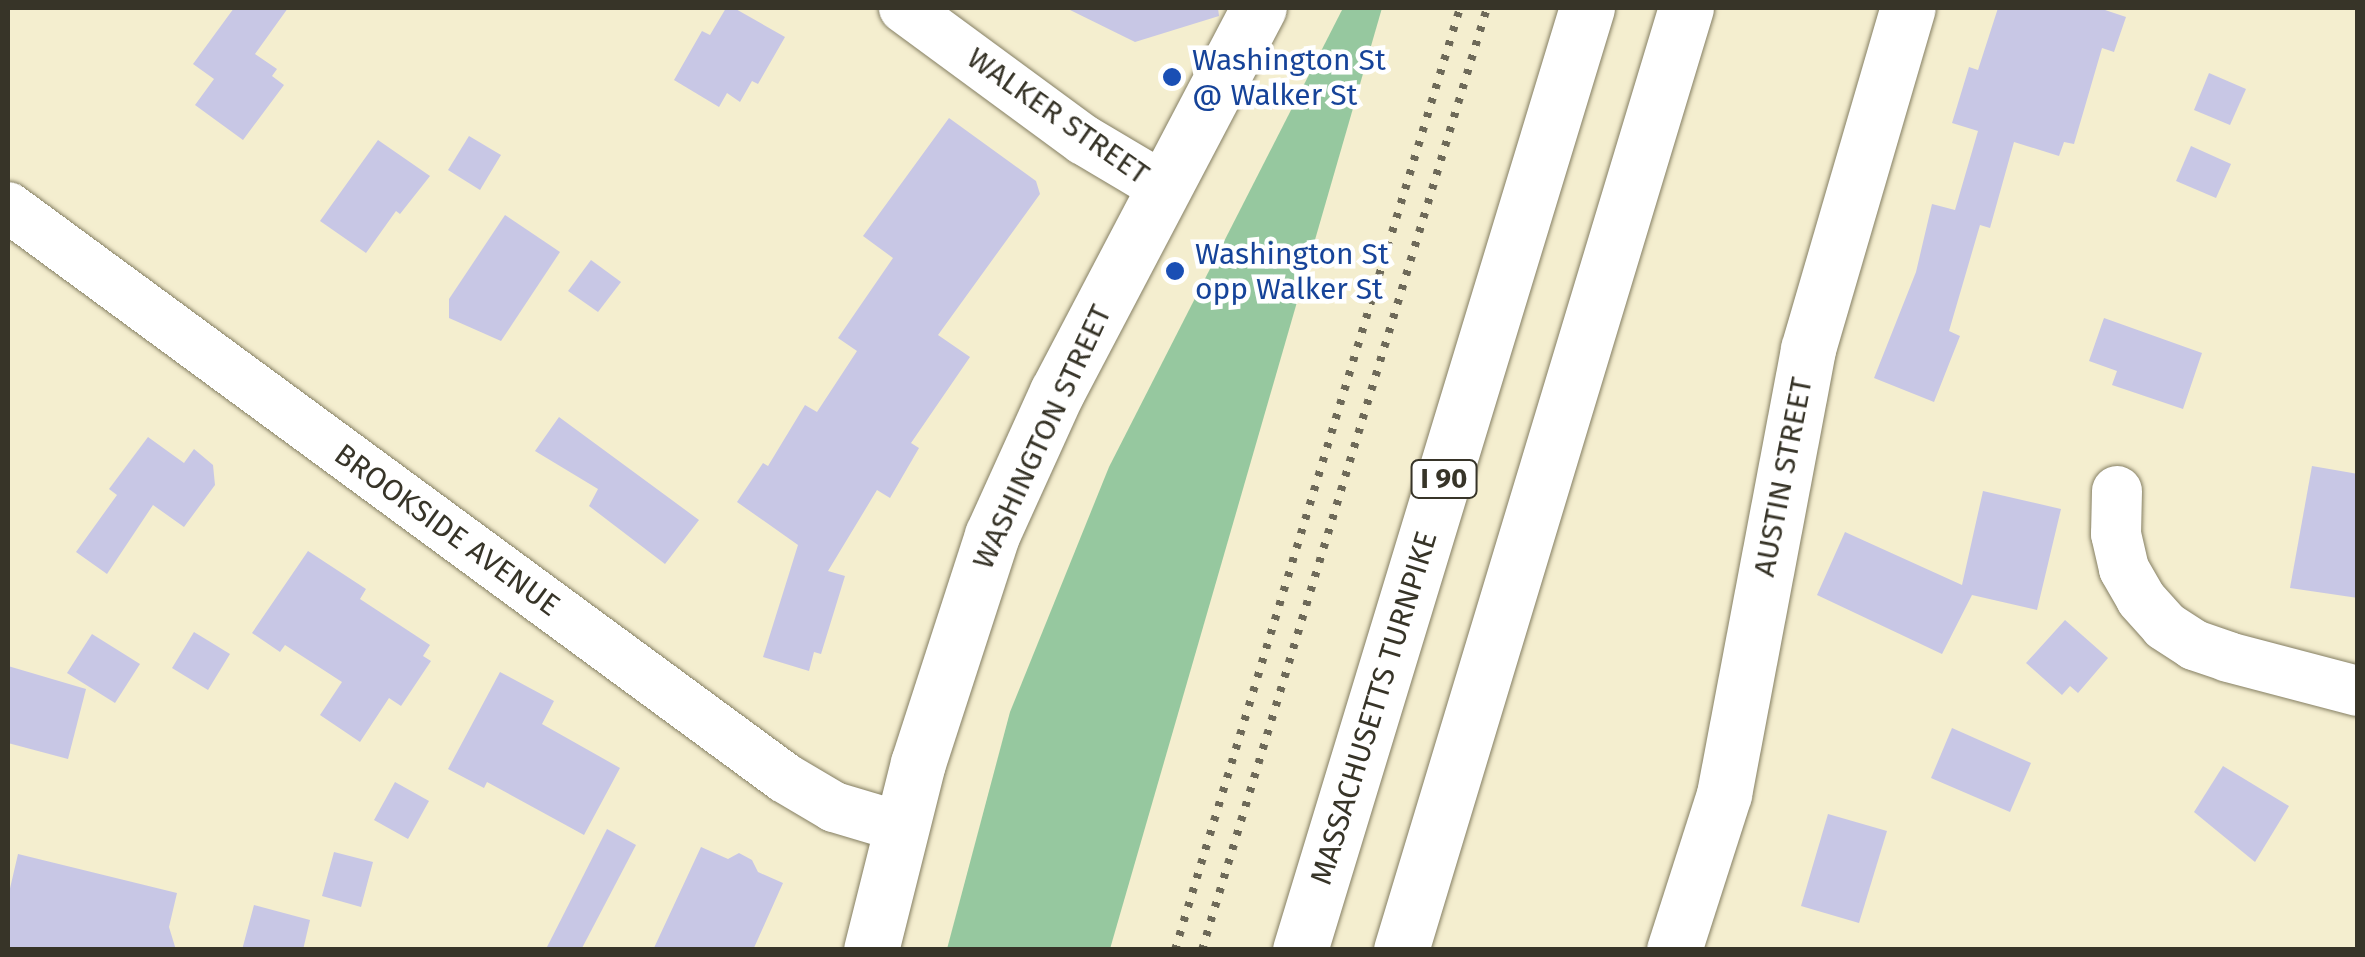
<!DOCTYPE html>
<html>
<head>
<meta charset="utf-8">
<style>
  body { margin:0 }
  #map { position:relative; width:2365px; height:957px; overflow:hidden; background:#f4eecf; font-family:"Fira Sans",sans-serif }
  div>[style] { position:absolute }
  .green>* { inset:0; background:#96c89f }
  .building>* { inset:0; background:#c8c7e5 }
  .roads { filter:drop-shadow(0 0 2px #857f63) drop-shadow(0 0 2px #857f63) }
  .street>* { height:50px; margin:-25px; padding:0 25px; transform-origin:25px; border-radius:25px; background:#fff }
  .secondary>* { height:55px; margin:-27.5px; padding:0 27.5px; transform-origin:27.5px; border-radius:27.5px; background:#fff }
  .highway>* { height:55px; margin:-27.5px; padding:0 27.5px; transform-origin:27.5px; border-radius:27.5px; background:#fff }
  .rail>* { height:8px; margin-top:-4px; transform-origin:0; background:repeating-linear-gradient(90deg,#6d6958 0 5px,transparent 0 15px) }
  .dots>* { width:28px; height:28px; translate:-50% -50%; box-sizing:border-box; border:5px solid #fff; border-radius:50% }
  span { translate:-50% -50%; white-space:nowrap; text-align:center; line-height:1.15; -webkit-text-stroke:9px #fff; paint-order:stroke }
  .shield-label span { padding:2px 8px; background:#fff; border:2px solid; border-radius:8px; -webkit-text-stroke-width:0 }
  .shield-label { font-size:28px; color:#373428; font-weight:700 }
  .transit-label { font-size:30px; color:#164399 }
  .left { translate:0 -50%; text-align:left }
  .street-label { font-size:30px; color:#373428 }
  .frame { position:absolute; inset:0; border:10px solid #373428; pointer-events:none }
</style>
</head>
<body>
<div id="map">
  <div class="green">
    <div style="clip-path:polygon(1343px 8px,1382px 8px,1110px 949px,947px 949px,1010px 712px,1109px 467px)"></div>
  </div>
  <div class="building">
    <div style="clip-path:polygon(234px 8px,288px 8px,255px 54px,277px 69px,272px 76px,284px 85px,243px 140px,195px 105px,214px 79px,193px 64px)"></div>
    <div style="clip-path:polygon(726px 8px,734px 8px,785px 37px,758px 84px,752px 81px,740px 102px,727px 93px,719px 107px,674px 80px,702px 31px,710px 35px)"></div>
    <div style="clip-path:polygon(1066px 8px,1218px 8px,1219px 16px,1135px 42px)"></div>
    <div style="clip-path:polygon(1998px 8px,2099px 8px,2126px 17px,2114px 52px,2102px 48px,2074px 144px,2064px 142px,2059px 156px,2014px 142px,1990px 228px,1980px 225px,1949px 331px,1960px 336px,1934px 402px,1874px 378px,1916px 272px,1932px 204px,1955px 210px,1978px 131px,1952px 123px,1969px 67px,1978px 70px)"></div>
    <div style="clip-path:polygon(2209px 73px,2246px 89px,2230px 125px,2194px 110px)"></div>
    <div style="clip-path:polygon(949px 118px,1036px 181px,1040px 194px,938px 335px,970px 357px,911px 443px,919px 448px,890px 498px,877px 490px,828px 571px,845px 576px,821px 654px,814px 652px,809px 671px,763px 657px,798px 545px,737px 502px,763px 463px,768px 466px,805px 405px,817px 412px,857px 351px,838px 338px,893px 258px,863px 236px)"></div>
    <div style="clip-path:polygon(469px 136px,501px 155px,480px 190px,448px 170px)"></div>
    <div style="clip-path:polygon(378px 140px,430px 176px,400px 214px,396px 211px,366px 253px,320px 221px)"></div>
    <div style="clip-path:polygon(2191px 146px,2231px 164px,2216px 198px,2176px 181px)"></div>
    <div style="clip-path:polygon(505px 215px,560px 252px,501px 341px,449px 318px,449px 299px)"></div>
    <div style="clip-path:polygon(591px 260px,621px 282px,598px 312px,568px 291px)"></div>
    <div style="clip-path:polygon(2104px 318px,2202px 353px,2183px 409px,2112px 385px,2117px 371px,2089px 361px)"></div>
    <div style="clip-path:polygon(559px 417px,699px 520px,665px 564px,589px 506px,598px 489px,535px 451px)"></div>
    <div style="clip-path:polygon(148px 437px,184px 463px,194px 449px,213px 465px,215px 485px,184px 527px,153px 505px,107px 574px,76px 552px,117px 495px,109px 489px)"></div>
    <div style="clip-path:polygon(2312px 466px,2358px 474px,2358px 598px,2290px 588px)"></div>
    <div style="clip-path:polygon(1983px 491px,2061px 509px,2037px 610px,1972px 595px,1942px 654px,1817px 595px,1845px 532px,1962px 585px)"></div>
    <div style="clip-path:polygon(308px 551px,366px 589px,360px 599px,430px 645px,423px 656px,431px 661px,401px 706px,389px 698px,360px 742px,320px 715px,342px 682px,285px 645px,280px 652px,252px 633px)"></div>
    <div style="clip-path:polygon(2065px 620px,2108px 658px,2078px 693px,2070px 686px,2062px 695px,2026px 663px)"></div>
    <div style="clip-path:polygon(194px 632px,230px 654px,208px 690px,172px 668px)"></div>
    <div style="clip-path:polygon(92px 634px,140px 664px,115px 703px,67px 673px)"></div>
    <div style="clip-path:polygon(8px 666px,86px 689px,68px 759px,8px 743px)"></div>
    <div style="clip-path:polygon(500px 672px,554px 701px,542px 724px,620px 768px,584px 835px,487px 782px,484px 788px,448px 769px)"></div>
    <div style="clip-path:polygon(1952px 728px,2031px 763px,2010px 812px,1931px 778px)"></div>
    <div style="clip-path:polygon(2223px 766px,2289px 806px,2255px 862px,2194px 812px)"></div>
    <div style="clip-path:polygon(395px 782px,429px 801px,408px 839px,374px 820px)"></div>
    <div style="clip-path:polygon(1828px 814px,1887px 831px,1859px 923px,1801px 906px)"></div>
    <div style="clip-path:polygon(607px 829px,636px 845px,581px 950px,553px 950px,547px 947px)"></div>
    <div style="clip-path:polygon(701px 847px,728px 859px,739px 853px,752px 860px,758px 872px,783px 883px,753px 950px,653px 950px)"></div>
    <div style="clip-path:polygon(334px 852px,373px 862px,361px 907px,322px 896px)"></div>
    <div style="clip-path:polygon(18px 854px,177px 893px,169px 927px,176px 950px,8px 950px,8px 897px)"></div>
    <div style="clip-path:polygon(254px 905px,310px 920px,303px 950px,242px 950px)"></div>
  </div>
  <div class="roads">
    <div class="street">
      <div style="left:904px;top:8px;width:223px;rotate:36.3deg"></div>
      <div style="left:1084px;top:140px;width:94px;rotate:30.7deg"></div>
      <div style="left:8px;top:207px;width:964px;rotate:36.31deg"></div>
      <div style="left:785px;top:778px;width:57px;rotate:30.6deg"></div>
      <div style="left:834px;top:807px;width:70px;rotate:16.6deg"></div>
      <div style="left:2117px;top:491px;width:43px;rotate:91.3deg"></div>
      <div style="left:2116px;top:534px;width:36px;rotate:77deg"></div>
      <div style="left:2124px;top:569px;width:34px;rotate:60deg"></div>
      <div style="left:2141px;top:599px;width:36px;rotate:48deg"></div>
      <div style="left:2165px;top:626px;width:35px;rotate:33deg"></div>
      <div style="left:2194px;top:645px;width:36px;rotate:19deg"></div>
      <div style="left:2228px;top:657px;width:134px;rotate:14.7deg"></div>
    </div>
    <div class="secondary">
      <div style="left:871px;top:950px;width:193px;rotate:-75.9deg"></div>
      <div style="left:918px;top:763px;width:240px;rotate:-72deg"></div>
      <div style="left:992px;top:535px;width:157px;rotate:-65.6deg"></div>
      <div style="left:1057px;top:392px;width:434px;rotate:-62.3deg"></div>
      <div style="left:1674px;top:950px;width:164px;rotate:-72.2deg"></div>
      <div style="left:1724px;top:794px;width:453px;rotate:-79.3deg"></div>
      <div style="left:1808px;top:349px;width:355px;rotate:-73.7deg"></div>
    </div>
    <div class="highway">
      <div style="left:1300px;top:950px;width:985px;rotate:-73.06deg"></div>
      <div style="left:1401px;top:950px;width:984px;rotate:-73.17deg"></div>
    </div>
  </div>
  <div class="rail">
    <div style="left:1175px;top:950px;width:984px;rotate:-73.17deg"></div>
    <div style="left:1202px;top:950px;width:984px;rotate:-73.17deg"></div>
  </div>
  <div class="dots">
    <div style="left:1172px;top:77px;background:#1a4fb4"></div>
    <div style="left:1175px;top:271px;background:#1a4fb4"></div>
  </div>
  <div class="shield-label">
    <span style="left:1444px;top:479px">I 90</span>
  </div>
  <div class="transit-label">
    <span class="left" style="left:1192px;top:77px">Washington St<br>@ Walker St</span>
    <span class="left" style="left:1195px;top:271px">Washington St<br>opp Walker St</span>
  </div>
  <div class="street-label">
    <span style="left:1058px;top:116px;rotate:35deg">WALKER STREET</span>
    <span style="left:1042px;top:437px;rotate:-65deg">WASHINGTON STREET</span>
    <span style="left:1783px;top:477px;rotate:-79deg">AUSTIN STREET</span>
    <span style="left:447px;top:530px;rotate:36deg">BROOKSIDE AVENUE</span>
    <span style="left:1374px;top:708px;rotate:-73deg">MASSACHUSETTS TURNPIKE</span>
  </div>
  <div class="frame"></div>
</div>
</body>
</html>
